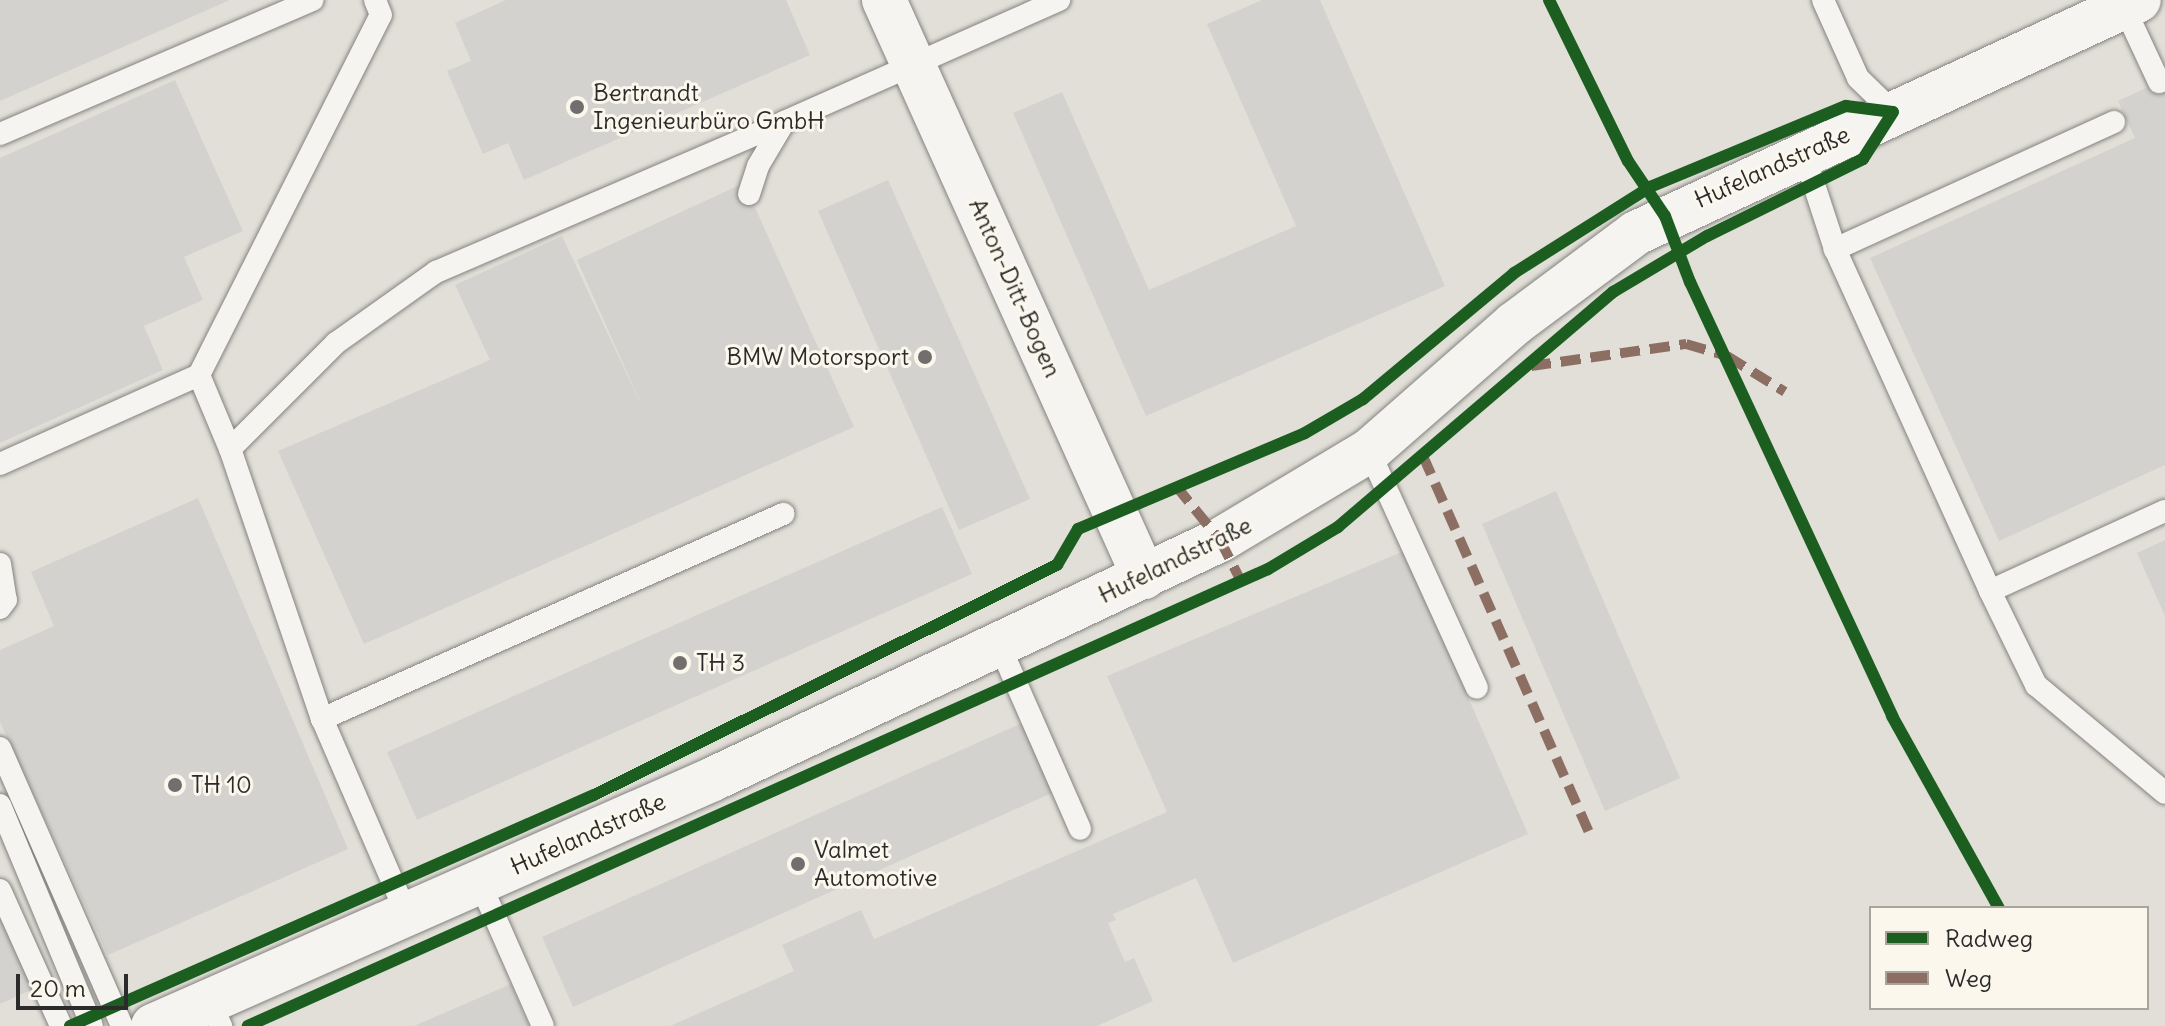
<!DOCTYPE html>
<html>
<head>
<meta charset="utf-8">
<style>
  body { margin:0 }
  #map { position:relative; width:2165px; height:1026px; overflow:hidden; background:#f0eee8; font-family:Delius,sans-serif }
  div>[style] { position:absolute }
  .built>* { inset:0; background:#e1dfd7 }
  .building>* { inset:0; background:#d4d2ce }
  .roads { filter:drop-shadow(0 0 2px #848380) drop-shadow(0 0 2px #848380) }
  .service>* { height:22px; margin:-11px; padding:0 11px; transform-origin:11px; border-radius:11px; background:#f5f4f0 }
  .minor>* { height:44px; margin:-22px; padding:0 22px; transform-origin:22px; border-radius:22px; background:#f5f4f0 }
  .quiet>* { height:10px; margin-top:-5px; transform-origin:0; background:repeating-linear-gradient(90deg,#8d6e63 0 20px,transparent 0 30px) }
  .cycleway>* { height:12px; margin:-6px; padding:0 6px; transform-origin:6px; border-radius:6px; background:#1b5e20 }
  .dots>* { width:22px; height:22px; translate:-50% -50%; box-sizing:border-box; border:4px solid #fbf7ec; border-radius:50% }
  span { translate:-50% -50%; white-space:nowrap; text-align:center; line-height:1.15; -webkit-text-stroke:6px #fbf7ec; paint-order:stroke }
  .poi-label { font-size:24px; color:#2b2b2b }
  .left { translate:0 -50%; text-align:left }
  .right { translate:-100% -50%; text-align:right }
  .street-label { font-size:24px; color:#2b2b2b }
  .legend { position:absolute; left:1869px; top:906px; width:280px; height:104px; box-sizing:border-box; background:#fbf7ec; border:2px solid #a8a59f; margin:0; padding:10px 14px; list-style:none; font-size:24px; color:#2b2b2b }
  .legend li { display:flex; align-items:center; gap:16px; height:40px }
  .legend b { width:40px; border:2px solid #a8a59f }
  .scale { position:absolute; left:16px; top:974px; width:112px; height:36px; box-sizing:border-box; border:4px solid #2b2b2b; border-top:0; padding-left:10px; font-size:24px; line-height:28px; white-space:nowrap; color:#2b2b2b; -webkit-text-stroke:6px #fbf7ec; paint-order:stroke }
</style>
</head>
<body>
<div id="map">
  <div class="built">
    <div style="clip-path:polygon(evenodd,0 0,2165px 0,2165px 1026px,0 1026px,0 0,1871px 908px,2147px 908px,2147px 1008px,1871px 1008px,1871px 908px)"></div>
  </div>
  <div class="building">
    <div style="clip-path:polygon(0 0,230px 0,0 101px)"></div>
    <div style="clip-path:polygon(506px 0,786px 0,810px 55px,524px 180px,508px 143px,483px 154px,447px 71px,471px 61px,455px 23px)"></div>
    <div style="clip-path:polygon(1262px 0,1320px 0,1445px 286px,1146px 416px,1013px 113px,1062px 92px,1149px 290px,1296px 226px,1207px 24px)"></div>
    <div style="clip-path:polygon(2165px 79px,2165px 465px,1999px 541px,1870px 258px,2135px 138px,2118px 101px)"></div>
    <div style="clip-path:polygon(175px 80px,243px 231px,184px 257px,203px 300px,144px 326px,163px 370px,0 443px,0 158px)"></div>
    <div style="clip-path:polygon(888px 180px,1030px 499px,959px 530px,818px 211px)"></div>
    <div style="clip-path:polygon(744px 183px,854px 427px,364px 644px,278px 451px,490px 360px,455px 285px,562px 236px,645px 413px,577px 260px)"></div>
    <div style="clip-path:polygon(1556px 491px,1680px 778px,1605px 811px,1482px 524px)"></div>
    <div style="clip-path:polygon(198px 498px,348px 849px,108px 955px,0 722px,0 650px,54px 626px,31px 572px)"></div>
    <div style="clip-path:polygon(942px 507px,972px 574px,417px 820px,387px 752px)"></div>
    <div style="clip-path:polygon(2165px 540px,2165px 616px,2137px 553px)"></div>
    <div style="clip-path:polygon(1404px 551px,1528px 834px,1233px 963px,1196px 878px,1113px 914px,1116px 920px,1108px 923px,1125px 962px,1134px 958px,1153px 1001px,1097px 1026px,670px 1026px,794px 971px,782px 945px,861px 910px,874px 939px,1167px 812px,1107px 676px)"></div>
    <div style="clip-path:polygon(1024px 722px,1054px 792px,573px 1007px,542px 937px)"></div>
    <div style="clip-path:polygon(0 915px,33px 989px,0 1004px)"></div>
    <div style="clip-path:polygon(511px 984px,529px 1026px,414px 1026px)"></div>
  </div>
  <div class="roads">
    <div class="service">
      <div style="left:1823px;top:0;width:85px;rotate:65.8deg"></div>
      <div style="left:1858px;top:78px;width:49px;rotate:44.2deg"></div>
      <div style="left:2124px;top:7px;width:83px;rotate:65deg"></div>
      <div style="left:2114px;top:122px;width:307px;rotate:155.5deg"></div>
      <div style="left:1835px;top:249px;width:375px;rotate:65.6deg"></div>
      <div style="left:1990px;top:591px;width:192px;rotate:-24.6deg"></div>
      <div style="left:0;top:134px;width:340px;rotate:-23.2deg"></div>
      <div style="left:1804px;top:154px;width:100px;rotate:71.9deg"></div>
      <div style="left:749px;top:194px;width:29px;rotate:-72deg"></div>
      <div style="left:758px;top:166px;width:51px;rotate:-59.4deg"></div>
      <div style="left:784px;top:122px;width:301px;rotate:-23.9deg"></div>
      <div style="left:230px;top:449px;width:150px;rotate:-45deg"></div>
      <div style="left:336px;top:343px;width:123px;rotate:-35.4deg"></div>
      <div style="left:436px;top:272px;width:379px;rotate:-23.3deg"></div>
      <div style="left:1369px;top:451px;width:260px;rotate:65.5deg"></div>
      <div style="left:0;top:464px;width:218px;rotate:-24.1deg"></div>
      <div style="left:0;top:564px;width:36px;rotate:81deg"></div>
      <div style="left:6px;top:600px;width:10px;rotate:127deg"></div>
      <div style="left:1990px;top:591px;width:105px;rotate:63.9deg"></div>
      <div style="left:2036px;top:685px;width:168px;rotate:39.9deg"></div>
      <div style="left:998px;top:642px;width:204px;rotate:66.3deg"></div>
      <div style="left:322px;top:719px;width:285px;rotate:-108.8deg"></div>
      <div style="left:230px;top:449px;width:80px;rotate:-112.7deg"></div>
      <div style="left:199px;top:375px;width:403px;rotate:-63.2deg"></div>
      <div style="left:381px;top:15px;width:16px;rotate:-112deg"></div>
      <div style="left:0;top:748px;width:304px;rotate:66.3deg"></div>
      <div style="left:0;top:805px;width:239px;rotate:67.4deg"></div>
      <div style="left:479px;top:881px;width:158px;rotate:66.2deg"></div>
      <div style="left:0;top:890px;width:149px;rotate:65.8deg"></div>
      <div style="left:407px;top:915px;width:214px;rotate:-113.4deg"></div>
      <div style="left:322px;top:719px;width:505px;rotate:-23.97deg"></div>
      <div style="left:209px;top:1000px;width:29px;rotate:65deg"></div>
    </div>
    <div class="minor">
      <div style="left:884px;top:0;width:633px;rotate:65.74deg"></div>
      <div style="left:153px;top:1026px;width:612px;rotate:-23.8deg"></div>
      <div style="left:713px;top:779px;width:561px;rotate:-25.24deg"></div>
      <div style="left:1220px;top:540px;width:174px;rotate:-30.9deg"></div>
      <div style="left:1369px;top:451px;width:193px;rotate:-41.2deg"></div>
      <div style="left:1514px;top:324px;width:152px;rotate:-36.7deg"></div>
      <div style="left:1636px;top:233px;width:554px;rotate:-24.85deg"></div>
    </div>
  </div>
  <div class="quiet">
    <div style="left:1531px;top:366px;width:157px;rotate:-8.1deg"></div>
    <div style="left:1686px;top:344px;width:43px;rotate:16.3deg"></div>
    <div style="left:1727px;top:356px;width:68px;rotate:31.8deg"></div>
    <div style="left:1423px;top:456px;width:414px;rotate:66.2deg"></div>
    <div style="left:1176px;top:486px;width:70px;rotate:50.8deg"></div>
    <div style="left:1220px;top:540px;width:46px;rotate:62.9deg"></div>
  </div>
  <div class="cycleway">
    <div style="left:1549px;top:0;width:179px;rotate:63.9deg"></div>
    <div style="left:1628px;top:161px;width:66px;rotate:56.1deg"></div>
    <div style="left:1665px;top:216px;width:71px;rotate:69.3deg"></div>
    <div style="left:1690px;top:282px;width:479px;rotate:65deg"></div>
    <div style="left:1892px;top:716px;width:220px;rotate:60.9deg"></div>
    <div style="left:70px;top:1026px;width:573px;rotate:-23.79deg"></div>
    <div style="left:594px;top:795px;width:517px;rotate:-26.42deg"></div>
    <div style="left:1057px;top:565px;width:42px;rotate:-59.7deg"></div>
    <div style="left:1078px;top:529px;width:246px;rotate:-22.9deg"></div>
    <div style="left:1305px;top:433px;width:67px;rotate:-30.4deg"></div>
    <div style="left:1363px;top:399px;width:197px;rotate:-39.8deg"></div>
    <div style="left:1514px;top:273px;width:161px;rotate:-32.3deg"></div>
    <div style="left:1650px;top:187px;width:212px;rotate:-22.5deg"></div>
    <div style="left:1846px;top:106px;width:47px;rotate:7.3deg"></div>
    <div style="left:1893px;top:112px;width:56px;rotate:122.6deg"></div>
    <div style="left:1863px;top:159px;width:174px;rotate:153.7deg"></div>
    <div style="left:1707px;top:236px;width:109px;rotate:149.2deg"></div>
    <div style="left:1613px;top:292px;width:362px;rotate:139.5deg"></div>
    <div style="left:1338px;top:527px;width:82px;rotate:149deg"></div>
    <div style="left:1268px;top:569px;width:1118px;rotate:155.87deg"></div>
  </div>
  <div class="dots">
    <div style="left:577px;top:107px;background:#706f6d"></div>
    <div style="left:925px;top:357px;background:#706f6d"></div>
    <div style="left:680px;top:663px;background:#706f6d"></div>
    <div style="left:175px;top:785px;background:#706f6d"></div>
    <div style="left:798px;top:864px;background:#706f6d"></div>
  </div>
  <div class="poi-label">
    <span class="left" style="left:593px;top:107px">Bertrandt<br>Ingenieurbüro GmbH</span>
    <span class="right" style="left:909px;top:357px">BMW Motorsport</span>
    <span class="left" style="left:696px;top:663px">TH 3</span>
    <span class="left" style="left:191px;top:785px">TH 10</span>
    <span class="left" style="left:814px;top:864px">Valmet<br>Automotive</span>
  </div>
  <div class="street-label">
    <span style="left:1772px;top:167px;rotate:-24deg">Hufelandstraße</span>
    <span style="left:1015px;top:288px;rotate:66deg">Anton-Ditt-Bogen</span>
    <span style="left:1175px;top:560px;rotate:-26deg">Hufelandstraße</span>
    <span style="left:588px;top:834px;rotate:-24deg">Hufelandstraße</span>
  </div>
  <ul class="legend">
  <li><b style="height:10px;background:#1b5e20"></b>Radweg</li>
  <li><b style="height:10px;background:#8d6e63"></b>Weg</li>
  </ul>
  <div class="scale">20 m</div>
</div>
</body>
</html>
